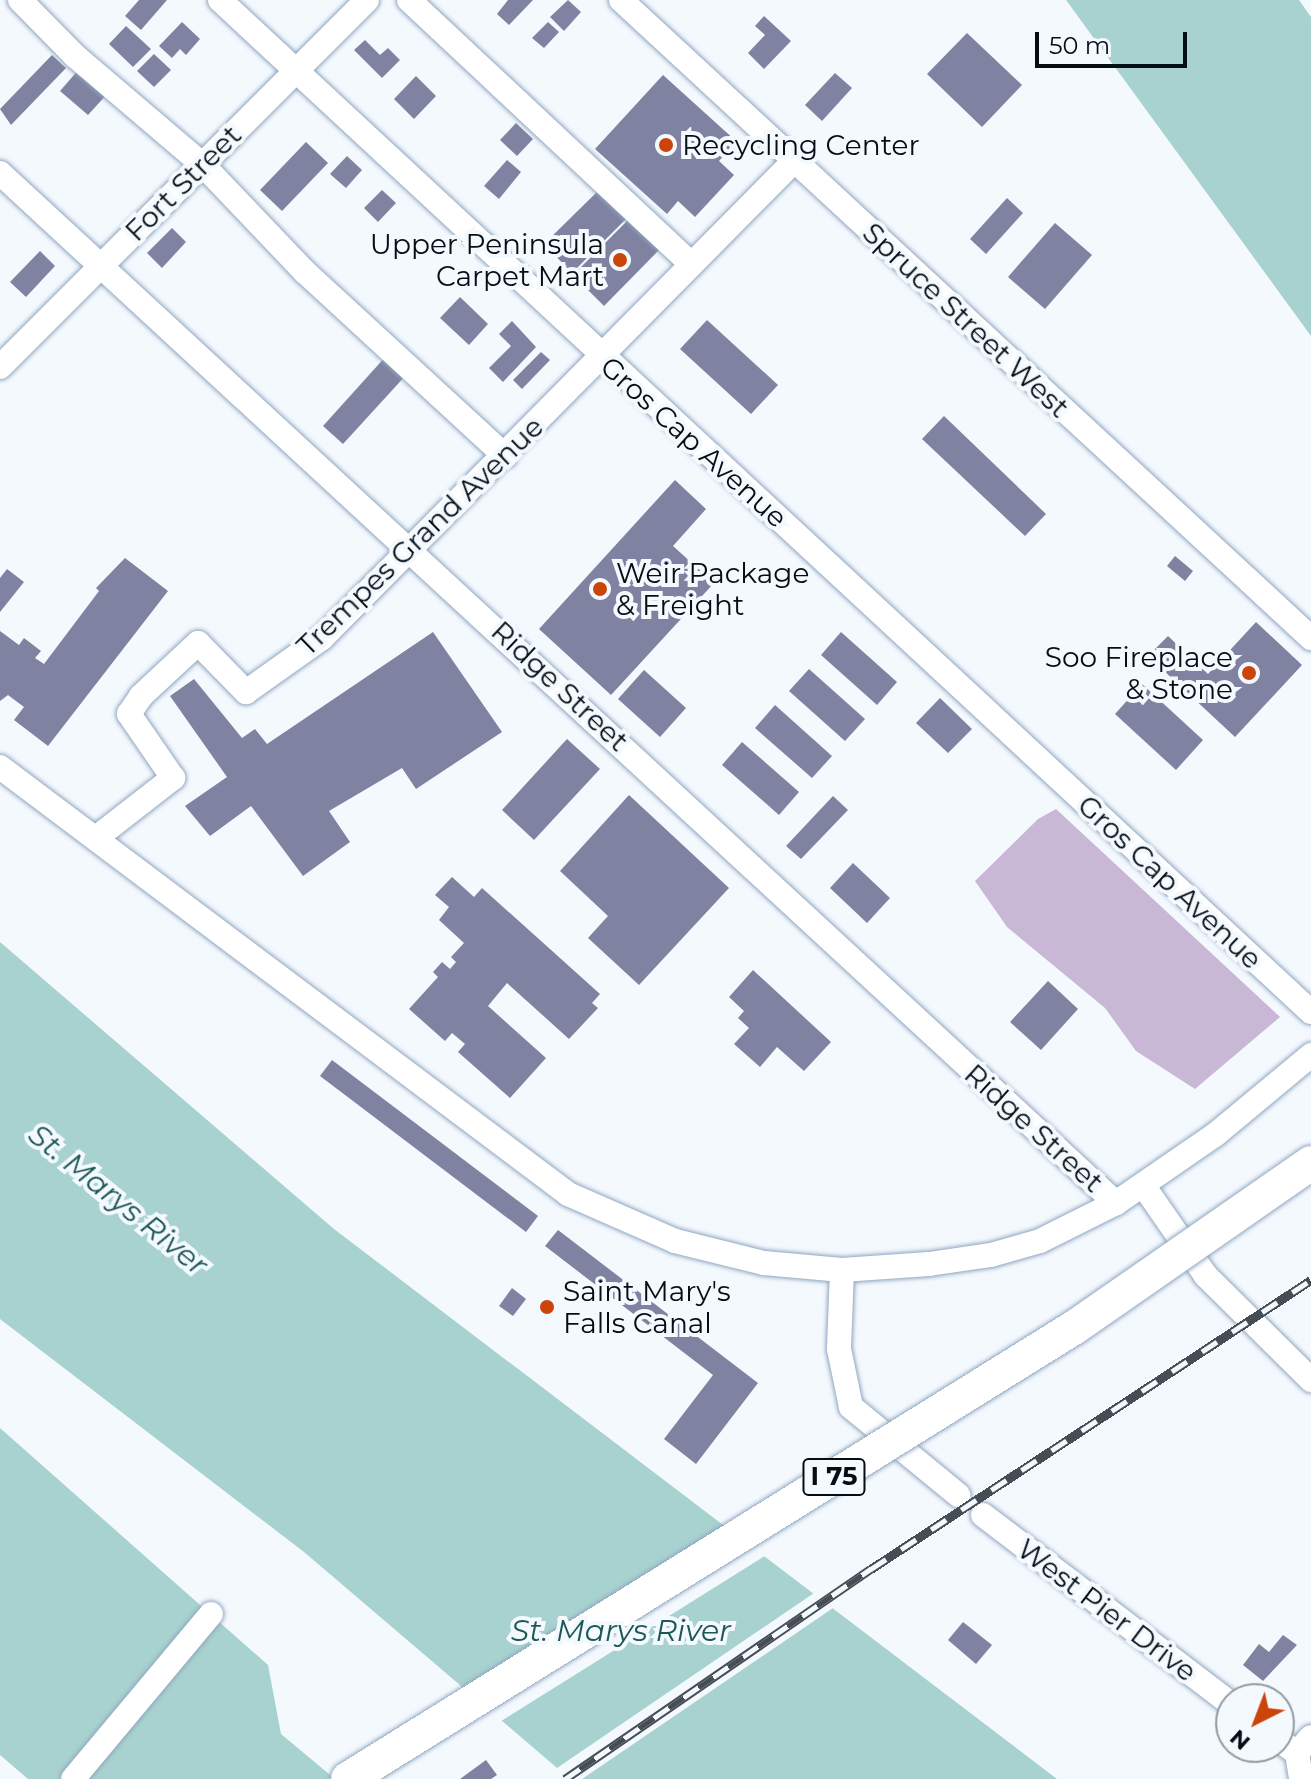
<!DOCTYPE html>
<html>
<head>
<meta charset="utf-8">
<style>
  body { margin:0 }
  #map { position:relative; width:1311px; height:1779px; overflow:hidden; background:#f4f9fe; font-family:Montserrat,sans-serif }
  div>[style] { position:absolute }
  .forest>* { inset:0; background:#c8b7d5 }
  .water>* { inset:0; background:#a8d2d0 }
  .pier>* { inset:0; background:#f4f9fe }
  .building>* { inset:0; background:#7f82a0 }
  .roads { filter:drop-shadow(0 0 2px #90a7c0) drop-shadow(0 0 2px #90a7c0) }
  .minor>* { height:24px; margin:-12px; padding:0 12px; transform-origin:12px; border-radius:12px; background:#fff }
  .rail>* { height:9px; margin-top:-4.5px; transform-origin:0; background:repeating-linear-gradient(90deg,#f4f9fe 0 18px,#464d54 0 36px); box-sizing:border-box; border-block:2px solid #464d54 }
  .bridges { filter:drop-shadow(0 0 2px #90a7c0) drop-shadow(0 0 2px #90a7c0) }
  .highway-bridge>* { height:34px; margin:-17px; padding:0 17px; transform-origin:17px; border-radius:17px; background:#fff }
  .dots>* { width:22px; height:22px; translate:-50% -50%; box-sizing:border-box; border:4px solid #f4f9fe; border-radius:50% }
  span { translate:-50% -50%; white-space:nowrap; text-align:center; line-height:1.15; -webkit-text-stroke:8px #f4f9fe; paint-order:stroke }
  .shield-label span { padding:2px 6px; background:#f4f9fe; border:2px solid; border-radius:6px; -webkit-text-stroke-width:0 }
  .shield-label { font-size:26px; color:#050d15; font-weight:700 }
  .poi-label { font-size:28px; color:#050d15 }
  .left { translate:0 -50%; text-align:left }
  .right { translate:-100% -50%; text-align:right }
  .street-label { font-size:28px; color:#050d15 }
  .water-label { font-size:30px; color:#1d5855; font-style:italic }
  .north { position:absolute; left:1215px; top:1683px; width:80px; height:80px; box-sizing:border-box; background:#f4f9fe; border:2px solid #949ba1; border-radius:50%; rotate:222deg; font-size:22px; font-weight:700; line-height:32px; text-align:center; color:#050d15 }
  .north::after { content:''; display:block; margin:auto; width:28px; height:36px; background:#cb450b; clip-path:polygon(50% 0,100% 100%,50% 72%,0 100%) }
  .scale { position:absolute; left:1035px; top:32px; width:152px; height:36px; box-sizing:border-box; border:4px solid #050d15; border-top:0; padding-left:10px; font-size:24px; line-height:28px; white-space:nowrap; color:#050d15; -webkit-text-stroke:6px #f4f9fe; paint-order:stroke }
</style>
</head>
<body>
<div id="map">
  <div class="forest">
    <div style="clip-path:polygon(1056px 809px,1280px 1017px,1195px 1089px,1136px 1051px,1105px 1008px,1007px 927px,975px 881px,1038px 819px)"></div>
  </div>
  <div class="water">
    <div style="clip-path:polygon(1066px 0,1299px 0,1311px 17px,1311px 336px)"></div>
    <div style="clip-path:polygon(0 942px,334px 1229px,1057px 1779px,570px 1779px,304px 1552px,0 1319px)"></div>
    <div style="clip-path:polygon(0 1428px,268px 1665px,281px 1734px,335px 1779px,28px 1779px,0 1755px)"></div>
  </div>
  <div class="pier">
    <div style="clip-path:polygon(732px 1527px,768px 1554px,498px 1723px,466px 1695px)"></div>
    <div style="clip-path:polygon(817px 1591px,836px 1606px,582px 1779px,564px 1779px,554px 1770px)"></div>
  </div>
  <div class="building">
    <div style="clip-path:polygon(139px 0,167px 0,141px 30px,125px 16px)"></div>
    <div style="clip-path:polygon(508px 0,533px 0,509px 25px,497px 14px)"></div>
    <div style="clip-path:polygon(568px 0,581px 12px,564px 31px,550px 17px)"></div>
    <div style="clip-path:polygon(764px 16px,791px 41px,764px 69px,748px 53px,765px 35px,755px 26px)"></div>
    <div style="clip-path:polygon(182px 22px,200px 39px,186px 55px,180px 49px,172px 58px,159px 46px)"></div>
    <div style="clip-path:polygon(548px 22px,559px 32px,544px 48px,532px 38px)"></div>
    <div style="clip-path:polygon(126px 26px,151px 49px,133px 67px,109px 44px)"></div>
    <div style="clip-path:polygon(967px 33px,1022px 85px,982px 127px,927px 74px)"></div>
    <div style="clip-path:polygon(365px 40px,380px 55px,388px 48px,400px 60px,382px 78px,354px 50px)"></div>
    <div style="clip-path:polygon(154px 54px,171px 70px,154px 87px,137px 71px)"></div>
    <div style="clip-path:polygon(52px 55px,66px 68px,11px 125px,0 109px)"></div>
    <div style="clip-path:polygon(80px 68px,108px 93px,88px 115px,60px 91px)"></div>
    <div style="clip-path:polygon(835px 73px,852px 88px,822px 121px,805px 105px)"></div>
    <div style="clip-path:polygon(663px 75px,736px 141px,719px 161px,734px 175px,695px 217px,678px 201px,667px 214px,595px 149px)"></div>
    <div style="clip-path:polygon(416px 76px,436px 96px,414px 119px,394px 99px)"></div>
    <div style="clip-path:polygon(516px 123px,533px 139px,517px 156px,500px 140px)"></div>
    <div style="clip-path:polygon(306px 142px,328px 163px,282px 211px,260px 190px)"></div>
    <div style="clip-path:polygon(347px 156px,362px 170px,346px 188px,330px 174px)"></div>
    <div style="clip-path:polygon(507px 160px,521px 172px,499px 199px,484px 186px)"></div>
    <div style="clip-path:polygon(382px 190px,396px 203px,378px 222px,364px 208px)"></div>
    <div style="clip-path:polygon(599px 190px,627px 218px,572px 273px,544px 244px)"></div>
    <div style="clip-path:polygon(1007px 198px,1023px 213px,986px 254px,970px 239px)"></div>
    <div style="clip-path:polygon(629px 219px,660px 249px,604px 306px,573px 275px)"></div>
    <div style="clip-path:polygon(1055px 223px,1092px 255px,1045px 309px,1008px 277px)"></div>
    <div style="clip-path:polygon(172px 228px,186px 242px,162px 268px,147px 253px)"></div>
    <div style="clip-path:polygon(40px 251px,55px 266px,26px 297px,10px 282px)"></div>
    <div style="clip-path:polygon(460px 297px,488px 324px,469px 345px,440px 318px)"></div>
    <div style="clip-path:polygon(707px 320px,778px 385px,751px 414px,680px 349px)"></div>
    <div style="clip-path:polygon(512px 321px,536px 347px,503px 382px,489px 368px,511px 346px,499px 334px)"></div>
    <div style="clip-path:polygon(541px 352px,550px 360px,522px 389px,513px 380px)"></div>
    <div style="clip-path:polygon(387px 355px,407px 374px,343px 444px,323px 426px)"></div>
    <div style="clip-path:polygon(944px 416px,1046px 514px,1025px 536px,922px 439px)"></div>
    <div style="clip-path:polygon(675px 480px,706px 509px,673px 546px,714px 583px,611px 695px,539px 629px)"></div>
    <div style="clip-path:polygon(1175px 556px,1193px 571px,1185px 581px,1167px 566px)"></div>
    <div style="clip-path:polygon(125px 558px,168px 591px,48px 746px,14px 720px,24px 707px,8px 695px,0 701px,0 631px,19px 645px,24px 638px,41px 651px,35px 658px,44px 664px,99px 591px,96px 588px)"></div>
    <div style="clip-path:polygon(7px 569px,24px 582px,0 612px,0 578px)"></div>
    <div style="clip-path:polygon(1256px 622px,1302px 665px,1235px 737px,1148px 656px,1168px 636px,1208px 674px)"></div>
    <div style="clip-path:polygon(433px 632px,502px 732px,416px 789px,402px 768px,329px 811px,350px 842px,303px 876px,251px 806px,210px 836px,185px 806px,227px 777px,170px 696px,194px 679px,242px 738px,255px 729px,267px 744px)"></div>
    <div style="clip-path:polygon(841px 632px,897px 682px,877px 705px,821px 655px)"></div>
    <div style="clip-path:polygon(809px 669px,865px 719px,845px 741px,789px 691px)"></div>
    <div style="clip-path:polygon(644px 670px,686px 708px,660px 737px,618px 699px)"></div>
    <div style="clip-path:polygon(1142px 684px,1203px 740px,1176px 770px,1115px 714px)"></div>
    <div style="clip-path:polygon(940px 698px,972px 729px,948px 753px,916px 723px)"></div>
    <div style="clip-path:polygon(775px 705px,832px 756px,812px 778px,755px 728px)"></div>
    <div style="clip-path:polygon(567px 739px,600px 769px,534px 840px,502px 810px)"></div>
    <div style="clip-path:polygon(742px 742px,799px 792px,779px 815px,722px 765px)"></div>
    <div style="clip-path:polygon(629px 795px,729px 888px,639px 985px,588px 938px,608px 916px,560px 871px)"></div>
    <div style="clip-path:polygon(833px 796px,848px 810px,801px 859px,786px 846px)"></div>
    <div style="clip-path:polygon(853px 863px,890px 898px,867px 923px,830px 888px)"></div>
    <div style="clip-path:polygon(452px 877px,474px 897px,482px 888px,600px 994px,592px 1003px,598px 1008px,569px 1039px,507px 983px,488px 1006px,546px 1058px,510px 1098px,458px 1052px,465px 1044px,452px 1033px,445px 1041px,409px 1009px,438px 977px,433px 972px,442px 962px,450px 969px,456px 962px,451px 957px,464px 943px,439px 920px,449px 907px,435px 895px)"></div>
    <div style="clip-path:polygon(753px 970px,831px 1042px,804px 1071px,777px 1047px,760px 1067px,734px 1044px,749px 1028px,738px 1018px,744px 1011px,729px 997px)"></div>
    <div style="clip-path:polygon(1048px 981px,1078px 1009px,1041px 1050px,1010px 1022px)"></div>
    <div style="clip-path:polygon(332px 1060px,538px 1216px,526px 1232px,320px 1076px)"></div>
    <div style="clip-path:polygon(558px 1230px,758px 1383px,696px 1464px,664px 1439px,713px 1375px,545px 1246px)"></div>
    <div style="clip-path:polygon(512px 1288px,526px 1299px,513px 1316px,499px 1306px)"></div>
    <div style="clip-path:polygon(963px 1622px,992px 1645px,976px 1664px,948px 1640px)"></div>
    <div style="clip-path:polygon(1283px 1635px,1297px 1645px,1263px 1681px,1243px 1665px,1259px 1644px,1269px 1652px)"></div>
    <div style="clip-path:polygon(486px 1760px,497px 1775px,491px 1779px,460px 1779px)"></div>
  </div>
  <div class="roads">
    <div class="minor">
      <div style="left:20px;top:0;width:78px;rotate:45.5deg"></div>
      <div style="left:75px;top:56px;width:167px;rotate:40.4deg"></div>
      <div style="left:202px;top:164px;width:149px;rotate:46.4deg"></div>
      <div style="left:305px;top:272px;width:272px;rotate:42.6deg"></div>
      <div style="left:220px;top:0;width:1488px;rotate:42.85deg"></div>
      <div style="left:409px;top:0;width:385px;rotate:43.1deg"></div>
      <div style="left:621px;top:0;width:940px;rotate:42.76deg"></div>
      <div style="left:0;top:173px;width:1519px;rotate:42.71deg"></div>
      <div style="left:0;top:367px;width:519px;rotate:-45deg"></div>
      <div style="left:0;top:767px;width:711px;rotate:36.93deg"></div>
      <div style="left:568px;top:1194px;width:117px;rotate:23.7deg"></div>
      <div style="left:675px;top:1241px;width:92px;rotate:13.9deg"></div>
      <div style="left:764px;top:1263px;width:78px;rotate:5.1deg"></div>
      <div style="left:842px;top:1270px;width:87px;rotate:-3.9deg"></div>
      <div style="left:929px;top:1264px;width:63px;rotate:-8.3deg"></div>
      <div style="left:991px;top:1255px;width:51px;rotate:-15.9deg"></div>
      <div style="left:1040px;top:1241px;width:85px;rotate:-26.6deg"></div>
      <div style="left:1116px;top:1203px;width:121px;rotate:-34.6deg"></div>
      <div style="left:1216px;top:1134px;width:124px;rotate:-39.7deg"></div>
      <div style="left:96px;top:838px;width:98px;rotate:-37.9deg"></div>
      <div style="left:173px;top:778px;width:78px;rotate:-124.5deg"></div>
      <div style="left:129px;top:714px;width:22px;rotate:-56deg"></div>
      <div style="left:141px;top:696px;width:78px;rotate:-42.9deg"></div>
      <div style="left:198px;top:643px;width:69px;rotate:45.6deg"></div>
      <div style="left:246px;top:692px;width:93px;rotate:-35.4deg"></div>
      <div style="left:322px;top:638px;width:671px;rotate:-45.3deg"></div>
      <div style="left:1143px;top:1185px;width:111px;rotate:55.3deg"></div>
      <div style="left:1206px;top:1276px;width:148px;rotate:44.7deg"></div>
      <div style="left:842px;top:1270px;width:79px;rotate:92.2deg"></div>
      <div style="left:839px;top:1349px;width:59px;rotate:78.3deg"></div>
      <div style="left:851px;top:1407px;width:139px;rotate:39.4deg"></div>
      <div style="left:983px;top:1515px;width:312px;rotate:37.3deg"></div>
      <div style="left:1279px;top:1740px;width:22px;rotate:36deg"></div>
      <div style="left:1297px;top:1753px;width:21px;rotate:-49deg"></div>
      <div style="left:1297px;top:1753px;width:26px;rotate:81deg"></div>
      <div style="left:73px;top:1779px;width:215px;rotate:-50.1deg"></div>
    </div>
  </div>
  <div class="rail">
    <div style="left:565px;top:1779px;width:371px;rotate:-34.5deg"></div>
    <div style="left:871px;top:1569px;width:526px;rotate:-33.3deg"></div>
  </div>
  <div class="bridges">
    <div class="highway-bridge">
      <div style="left:348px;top:1779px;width:856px;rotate:-31.87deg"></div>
      <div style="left:1075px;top:1327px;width:287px;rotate:-34.8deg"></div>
    </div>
  </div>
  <div class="dots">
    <div style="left:666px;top:145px;background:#cb450b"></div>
    <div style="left:620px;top:260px;background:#cb450b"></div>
    <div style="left:600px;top:589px;background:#cb450b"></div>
    <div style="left:1249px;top:673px;background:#cb450b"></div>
    <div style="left:547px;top:1307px;background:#cb450b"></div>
  </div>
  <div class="shield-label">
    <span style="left:834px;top:1477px">I 75</span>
  </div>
  <div class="poi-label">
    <span class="left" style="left:682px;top:145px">Recycling Center</span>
    <span class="right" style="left:604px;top:260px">Upper Peninsula<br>Carpet Mart</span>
    <span class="left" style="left:616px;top:589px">Weir Package<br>&amp; Freight</span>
    <span class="right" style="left:1233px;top:673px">Soo Fireplace<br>&amp; Stone</span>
    <span class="left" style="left:563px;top:1307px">Saint Mary's<br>Falls Canal</span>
  </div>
  <div class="street-label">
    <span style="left:183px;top:183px;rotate:-45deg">Fort Street</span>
    <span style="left:966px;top:320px;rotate:43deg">Spruce Street West</span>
    <span style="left:694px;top:442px;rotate:42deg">Gros Cap Avenue</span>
    <span style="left:420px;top:536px;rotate:-44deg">Trempes Grand Avenue</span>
    <span style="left:560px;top:686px;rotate:43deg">Ridge Street</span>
    <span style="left:1170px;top:882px;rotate:43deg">Gros Cap Avenue</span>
    <span style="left:1034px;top:1128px;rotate:42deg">Ridge Street</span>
    <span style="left:1107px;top:1610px;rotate:37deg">West Pier Drive</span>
  </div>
  <div class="water-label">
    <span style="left:118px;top:1200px;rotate:39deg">St. Marys River</span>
    <span style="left:621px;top:1631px">St. Marys River</span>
  </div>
  <div class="north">N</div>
  <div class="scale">50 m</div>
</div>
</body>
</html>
